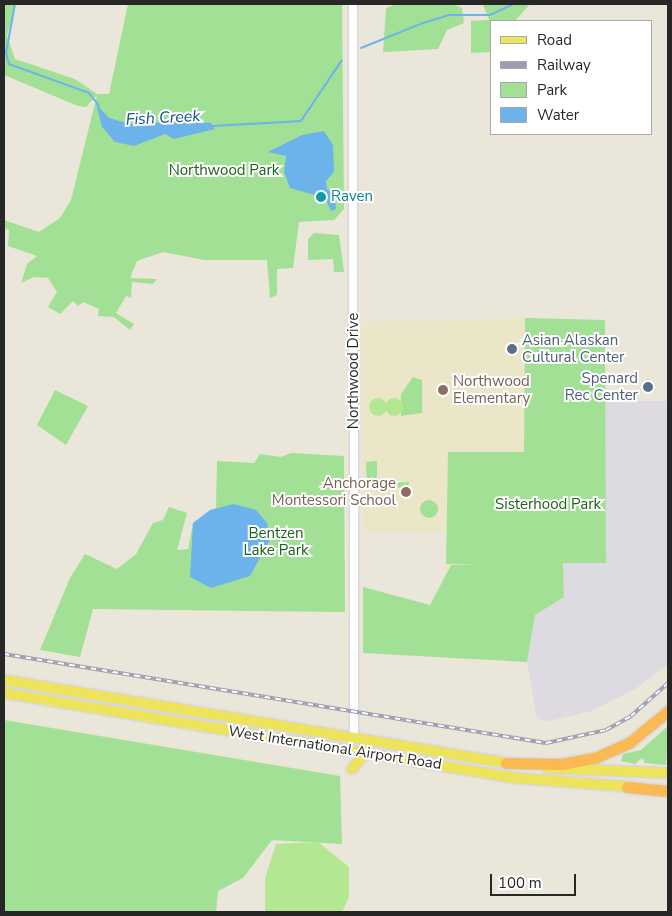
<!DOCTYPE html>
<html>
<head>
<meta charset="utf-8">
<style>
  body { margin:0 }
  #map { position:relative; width:672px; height:916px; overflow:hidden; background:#eae6d9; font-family:"Nunito Sans",sans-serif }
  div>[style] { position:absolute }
  .industrial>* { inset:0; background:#dedae2 }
  .education>* { inset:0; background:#ece6c8 }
  .green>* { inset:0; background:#a2e096 }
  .round { border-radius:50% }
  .pitch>* { inset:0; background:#b4e791 }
  .water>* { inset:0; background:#6db3eb }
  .stream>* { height:2px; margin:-1px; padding:0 1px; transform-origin:1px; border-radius:1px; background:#6db3eb }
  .roads { filter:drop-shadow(0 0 1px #cecfe0) drop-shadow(0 0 1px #cecfe0) }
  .minor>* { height:8px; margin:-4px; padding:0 4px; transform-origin:4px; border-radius:4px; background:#fff }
  .major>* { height:10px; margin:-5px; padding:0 5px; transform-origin:5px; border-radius:5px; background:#ede45b }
  .highway>* { height:11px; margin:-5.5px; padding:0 5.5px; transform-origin:5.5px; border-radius:5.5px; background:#fab953 }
  .rail>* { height:4px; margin-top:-2px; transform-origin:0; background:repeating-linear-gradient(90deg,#fff 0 5.5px,#9d9cb2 0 11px); box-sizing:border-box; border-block:1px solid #9d9cb2 }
  .dots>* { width:14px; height:14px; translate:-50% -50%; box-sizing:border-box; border:2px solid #fff; border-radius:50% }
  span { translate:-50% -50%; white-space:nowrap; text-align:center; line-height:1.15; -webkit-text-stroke:4px #fff; paint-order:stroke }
  .park-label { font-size:15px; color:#1d611a }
  .culture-label { font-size:15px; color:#0d838f }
  .left { translate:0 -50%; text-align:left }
  .service-label { font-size:15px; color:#4e5e75 }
  .right { translate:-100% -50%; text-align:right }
  .street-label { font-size:15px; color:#272727 }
  .education-label { font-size:15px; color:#785e54 }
  .water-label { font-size:16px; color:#104f93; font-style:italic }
  .frame { position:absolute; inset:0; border:5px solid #272727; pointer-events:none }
  .legend { position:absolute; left:490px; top:20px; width:162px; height:115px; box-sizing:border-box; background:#fff; border:1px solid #a9a9a9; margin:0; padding:6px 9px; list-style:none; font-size:15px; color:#272727 }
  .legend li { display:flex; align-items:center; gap:10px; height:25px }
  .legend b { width:25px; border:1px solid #a9a9a9 }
  .scale { position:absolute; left:490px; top:874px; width:86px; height:22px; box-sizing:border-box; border:2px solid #272727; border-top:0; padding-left:6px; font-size:15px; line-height:18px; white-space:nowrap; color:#272727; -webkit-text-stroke:4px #fff; paint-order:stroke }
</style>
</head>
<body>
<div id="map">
  <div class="industrial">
    <div style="clip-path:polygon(605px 401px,668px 401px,668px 664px,635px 689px,591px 711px,549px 721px,537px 719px,527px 662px,535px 615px,564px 597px,563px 563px,606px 563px)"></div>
  </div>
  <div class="education">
    <div style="clip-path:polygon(525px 318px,524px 452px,448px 452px,447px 533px,364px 532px,361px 328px,367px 322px)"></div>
  </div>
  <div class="green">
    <div style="clip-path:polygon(4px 4px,16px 4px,7px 36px,15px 59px,75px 79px,97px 94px,109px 94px,128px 4px,342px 4px,344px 209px,334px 220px,299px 222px,293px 268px,277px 269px,277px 295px,270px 298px,267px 260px,204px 260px,163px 252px,137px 261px,130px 278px,157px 279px,153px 284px,132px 282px,131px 298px,126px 296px,116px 313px,134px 324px,130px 330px,114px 317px,98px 316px,99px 309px,83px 302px,78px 306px,73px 301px,60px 314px,48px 307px,57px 292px,48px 278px,34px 277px,21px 283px,27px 264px,37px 256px,8px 246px,9px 230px,4px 228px,4px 220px,39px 232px,60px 218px,71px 200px,97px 95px,86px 107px,78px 106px,4px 75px)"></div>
    <div style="clip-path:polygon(397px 4px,453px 4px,462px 8px,464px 23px,447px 30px,438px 49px,383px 52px,386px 8px)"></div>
    <div style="clip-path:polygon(530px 4px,515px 21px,491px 21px,491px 52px,471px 53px,471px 21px,489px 20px,483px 5px)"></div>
    <div style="clip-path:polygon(314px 233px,339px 235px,344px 272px,334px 272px,333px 259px,308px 260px,308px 239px)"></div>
    <div style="clip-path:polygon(525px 318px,605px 320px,606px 563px,563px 563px,564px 597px,535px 615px,527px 662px,363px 653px,363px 587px,430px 605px,451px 565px,478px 564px,446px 564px,448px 452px,524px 452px)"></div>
    <div style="clip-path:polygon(413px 377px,422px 380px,422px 413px,401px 416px,401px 394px)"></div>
    <div style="clip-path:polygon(55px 390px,88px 406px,66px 445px,37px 425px)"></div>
    <div style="clip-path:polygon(291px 453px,344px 456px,345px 612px,93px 609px,80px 657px,40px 650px,70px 578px,85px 554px,117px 569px,136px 554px,153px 523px,163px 520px,169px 507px,187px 513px,177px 550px,188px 549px,193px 523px,216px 508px,217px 461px,254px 463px,260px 454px,281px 457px)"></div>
    <div style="clip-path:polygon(377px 461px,377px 483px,409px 482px,408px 488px,367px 487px,366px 462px)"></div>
    <div class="round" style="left:420px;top:500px;width:18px;height:18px"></div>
    <div style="clip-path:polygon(4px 720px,340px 776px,342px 844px,272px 840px,243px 878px,218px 891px,216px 912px,4px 912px)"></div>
    <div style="clip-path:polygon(668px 726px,666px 765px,645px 763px,642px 758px,635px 764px,621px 761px,623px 754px,641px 750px)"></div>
  </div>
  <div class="pitch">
    <div class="round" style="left:385px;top:398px;width:18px;height:18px"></div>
    <div class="round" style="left:369px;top:398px;width:18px;height:18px"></div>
    <div style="clip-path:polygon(318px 842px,349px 867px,349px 897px,342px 912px,265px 912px,265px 878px,276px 844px)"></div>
  </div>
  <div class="water">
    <div style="clip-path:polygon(96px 104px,109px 118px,130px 124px,190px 121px,211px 123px,215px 129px,174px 139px,165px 134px,134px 146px,115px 142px,102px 127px)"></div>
    <div style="clip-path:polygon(324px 131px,333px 145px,334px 172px,326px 181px,327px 189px,335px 195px,336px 209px,331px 211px,325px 198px,290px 188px,284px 172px,286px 156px,268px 152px,302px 135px)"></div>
    <div style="clip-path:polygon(234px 504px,256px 510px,267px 523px,270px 540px,250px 576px,211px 588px,190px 577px,193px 523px,210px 510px)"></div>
  </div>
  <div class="stream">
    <div style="left:15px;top:4px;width:50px;rotate:100.4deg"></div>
    <div style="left:6px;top:53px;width:11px;rotate:75deg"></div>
    <div style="left:9px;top:64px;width:85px;rotate:19.9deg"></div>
    <div style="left:89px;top:93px;width:16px;rotate:52deg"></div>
    <div style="left:361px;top:48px;width:67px;rotate:-22deg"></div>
    <div style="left:423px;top:23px;width:27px;rotate:-17deg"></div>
    <div style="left:449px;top:15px;width:41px"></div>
    <div style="left:490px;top:15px;width:26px;rotate:-25deg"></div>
    <div style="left:213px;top:126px;width:88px;rotate:-3.3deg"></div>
    <div style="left:301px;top:121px;width:73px;rotate:-56.1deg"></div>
  </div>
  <div class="roads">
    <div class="minor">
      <div style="left:353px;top:4px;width:733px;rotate:89.92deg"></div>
    </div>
    <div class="major">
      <div style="left:4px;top:680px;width:516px;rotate:9.37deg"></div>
      <div style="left:4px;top:693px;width:518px;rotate:9.44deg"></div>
      <div style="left:515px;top:778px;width:120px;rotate:4.3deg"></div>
      <div style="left:547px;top:768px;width:121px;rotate:2.4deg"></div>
      <div style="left:352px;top:769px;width:25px;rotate:-50deg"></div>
    </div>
    <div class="highway">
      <div style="left:506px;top:763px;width:56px;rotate:1deg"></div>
      <div style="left:562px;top:764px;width:36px;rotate:-11deg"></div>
      <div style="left:597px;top:757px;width:36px;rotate:-24deg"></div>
      <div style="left:630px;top:742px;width:49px;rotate:-39.2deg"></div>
      <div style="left:627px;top:787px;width:41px;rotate:5.6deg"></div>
    </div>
  </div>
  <div class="rail">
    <div style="left:4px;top:654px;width:549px;rotate:9.33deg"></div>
    <div style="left:546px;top:743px;width:61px;rotate:-12.2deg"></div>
    <div style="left:606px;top:730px;width:29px;rotate:-29deg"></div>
    <div style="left:631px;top:716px;width:50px;rotate:-41.7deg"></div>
  </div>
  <div class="dots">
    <div style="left:321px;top:197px;background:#0f9aa8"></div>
    <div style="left:512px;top:349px;background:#5c6f8a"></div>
    <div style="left:648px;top:387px;background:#5c6f8a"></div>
    <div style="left:443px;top:390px;background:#8d6e63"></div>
    <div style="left:406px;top:492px;background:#8d6e63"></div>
  </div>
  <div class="park-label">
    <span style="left:224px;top:171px">Northwood Park</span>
    <span style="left:548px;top:505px">Sisterhood Park</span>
    <span style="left:276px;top:542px">Bentzen<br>Lake Park</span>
  </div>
  <div class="culture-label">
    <span class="left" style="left:331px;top:197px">Raven</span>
  </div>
  <div class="service-label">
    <span class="left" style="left:522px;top:349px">Asian Alaskan<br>Cultural Center</span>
    <span class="right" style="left:638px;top:387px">Spenard<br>Rec Center</span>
  </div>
  <div class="street-label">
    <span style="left:354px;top:371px;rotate:-90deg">Northwood Drive</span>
    <span style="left:335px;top:748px;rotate:9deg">West International Airport Road</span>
  </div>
  <div class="education-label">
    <span class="left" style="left:453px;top:390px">Northwood<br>Elementary</span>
    <span class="right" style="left:396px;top:492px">Anchorage<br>Montessori School</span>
  </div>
  <div class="water-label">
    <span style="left:163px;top:118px;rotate:-3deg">Fish Creek</span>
  </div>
  <div class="frame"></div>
  <ul class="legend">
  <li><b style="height:6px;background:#ede45b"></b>Road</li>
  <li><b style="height:6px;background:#9d9cb2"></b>Railway</li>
  <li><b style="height:14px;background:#a2e096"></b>Park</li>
  <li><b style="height:14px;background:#6db3eb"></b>Water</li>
  </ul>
  <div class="scale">100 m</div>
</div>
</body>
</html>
